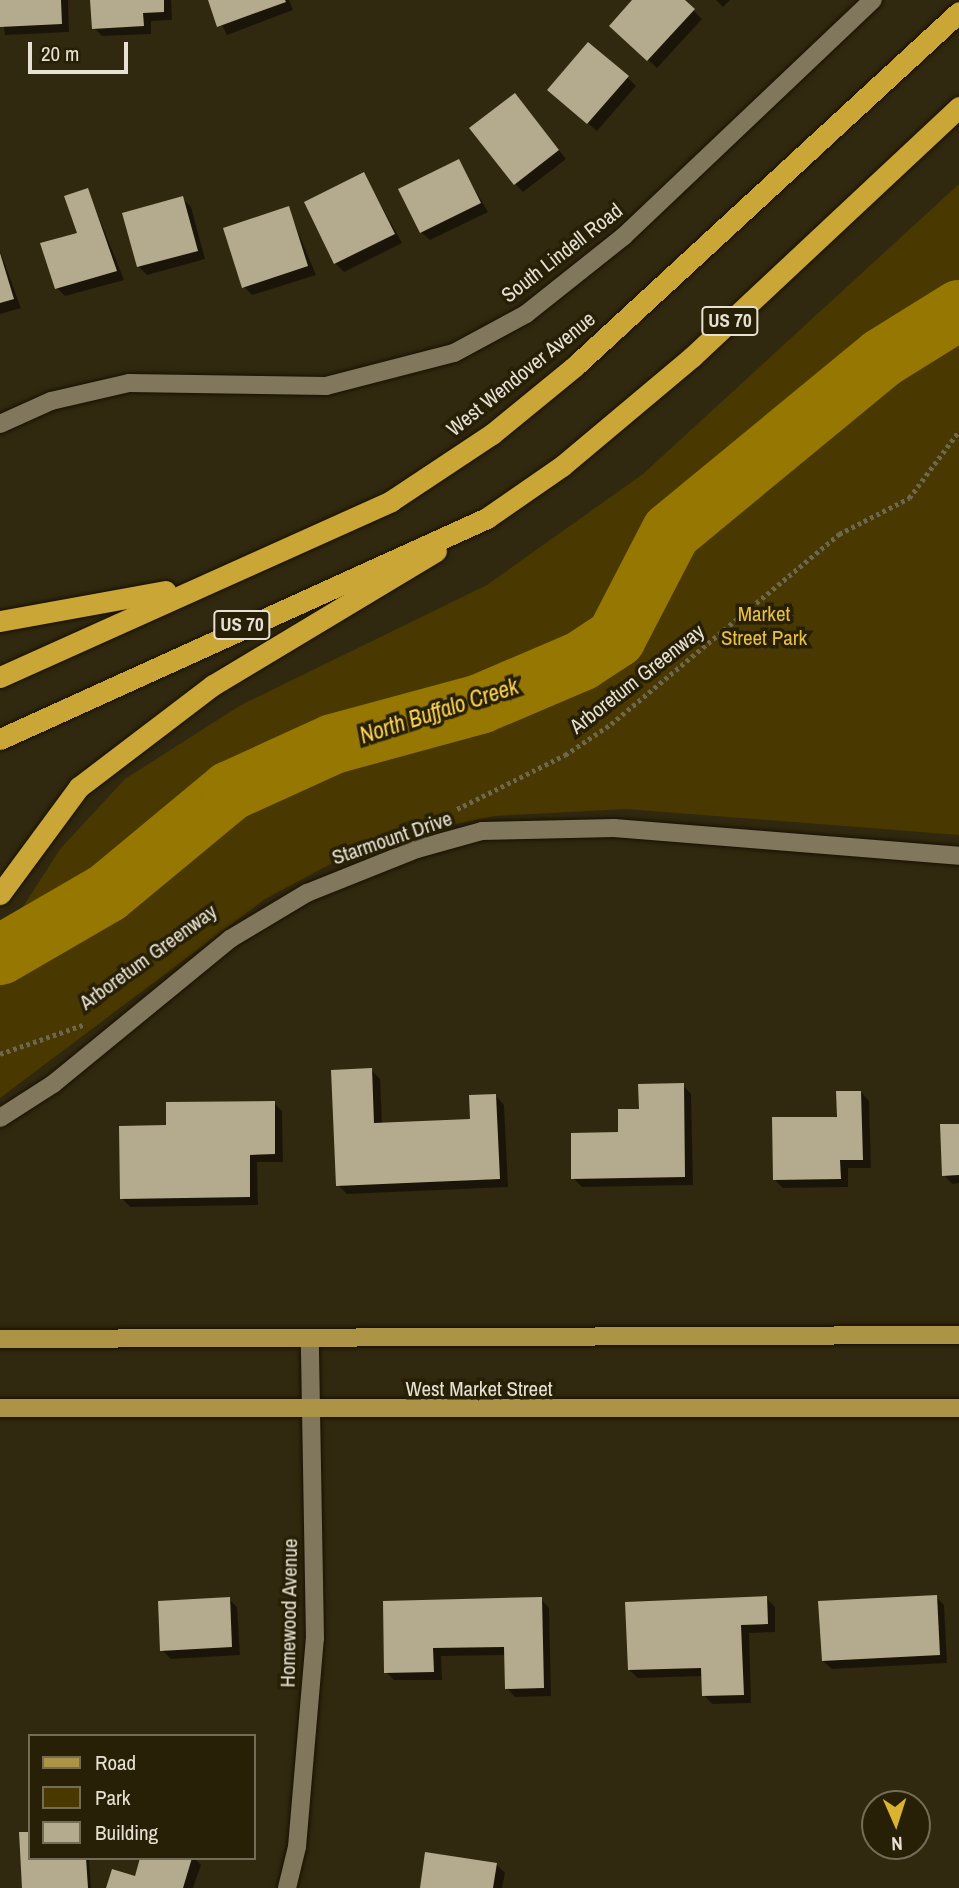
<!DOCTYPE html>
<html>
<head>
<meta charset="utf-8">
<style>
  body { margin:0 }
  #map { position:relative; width:959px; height:1888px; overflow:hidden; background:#31290f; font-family:"Archivo Narrow",sans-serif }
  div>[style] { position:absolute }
  .green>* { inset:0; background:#493901 }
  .shadow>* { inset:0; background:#0007 }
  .river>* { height:60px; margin:-30px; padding:0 30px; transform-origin:30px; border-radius:30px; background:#957702 }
  .building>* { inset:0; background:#b4aa8d }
  .path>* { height:4.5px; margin-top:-2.25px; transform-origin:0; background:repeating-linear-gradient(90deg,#6d6650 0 3.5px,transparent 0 7px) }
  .roads { filter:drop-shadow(0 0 2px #191100) drop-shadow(0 0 2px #191100) }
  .street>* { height:18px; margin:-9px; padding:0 9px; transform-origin:9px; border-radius:9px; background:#81775c }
  .primary>* { height:18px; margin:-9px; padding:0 9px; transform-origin:9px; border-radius:9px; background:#ac9345 }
  .highway>* { height:21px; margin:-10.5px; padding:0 10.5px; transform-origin:10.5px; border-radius:10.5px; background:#c9a636 }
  span { translate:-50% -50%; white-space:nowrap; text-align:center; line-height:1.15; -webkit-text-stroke:7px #271f06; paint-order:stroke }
  .shield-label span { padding:2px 5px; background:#271f06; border:2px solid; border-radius:5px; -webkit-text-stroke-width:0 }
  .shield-label { font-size:19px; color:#e6e1d2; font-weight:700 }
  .street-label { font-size:21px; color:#e6e1d2 }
  .park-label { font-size:21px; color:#e9c13f }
  .water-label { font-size:23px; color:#fcd355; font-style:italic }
  .legend { position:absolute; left:28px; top:1734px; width:228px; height:126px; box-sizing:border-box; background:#271f06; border:2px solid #736d58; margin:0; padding:9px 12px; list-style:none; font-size:21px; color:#e6e1d2 }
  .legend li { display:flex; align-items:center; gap:14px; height:35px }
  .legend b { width:35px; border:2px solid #736d58 }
  .north { position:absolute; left:861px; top:1790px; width:70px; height:70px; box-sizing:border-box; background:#271f06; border:2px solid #736d58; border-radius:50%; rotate:177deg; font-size:19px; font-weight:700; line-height:28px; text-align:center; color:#e6e1d2 }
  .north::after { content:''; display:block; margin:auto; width:24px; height:32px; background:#dab333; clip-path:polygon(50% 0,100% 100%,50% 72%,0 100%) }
  .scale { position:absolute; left:28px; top:42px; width:100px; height:32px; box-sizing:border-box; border:4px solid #e6e1d2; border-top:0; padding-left:9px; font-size:21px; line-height:24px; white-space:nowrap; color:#e6e1d2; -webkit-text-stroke:5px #271f06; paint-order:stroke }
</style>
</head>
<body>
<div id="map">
  <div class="green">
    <div style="clip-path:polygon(959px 184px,959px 835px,626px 809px,495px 816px,425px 830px,338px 860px,265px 899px,0 1098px,0 942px,61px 848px,125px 779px,241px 705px,487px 585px,643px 474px)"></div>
  </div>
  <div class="shadow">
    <div style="clip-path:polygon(0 0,68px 0,69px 32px,5px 35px)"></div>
    <div style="clip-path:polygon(92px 0,171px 0,172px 20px,151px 21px,151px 34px,102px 36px,94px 28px)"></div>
    <div style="clip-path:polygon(209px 0,289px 0,293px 10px,227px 35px)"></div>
    <div style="clip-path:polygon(635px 0,683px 0,702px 19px,657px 68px,620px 34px)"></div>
    <div style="clip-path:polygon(716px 0,730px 0,723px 7px)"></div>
    <div style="clip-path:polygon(627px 77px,636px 86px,597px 131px,557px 98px)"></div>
    <div style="clip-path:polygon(515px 95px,566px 159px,523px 192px,515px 184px)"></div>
    <div style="clip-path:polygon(458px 161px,488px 212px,430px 240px,421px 232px)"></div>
    <div style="clip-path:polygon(364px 174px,402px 243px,344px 272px,335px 263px)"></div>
    <div style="clip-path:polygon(88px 190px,124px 280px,65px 296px,57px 288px,79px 234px)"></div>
    <div style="clip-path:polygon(182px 198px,191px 207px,205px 259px,147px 275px,139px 267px)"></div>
    <div style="clip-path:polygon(288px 208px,316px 275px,252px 295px,244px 287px)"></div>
    <div style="clip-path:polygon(0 251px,21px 308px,0 314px)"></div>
    <div style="clip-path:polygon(371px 1070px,380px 1079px,382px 1125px,472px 1121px,496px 1096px,504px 1105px,508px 1187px,347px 1194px,338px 1185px)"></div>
    <div style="clip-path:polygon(683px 1085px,691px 1094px,693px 1185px,582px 1187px,573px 1178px,641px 1111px)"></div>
    <div style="clip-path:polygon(861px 1092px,869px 1101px,871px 1168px,848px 1168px,848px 1187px,783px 1188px,774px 1179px)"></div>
    <div style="clip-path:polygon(274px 1103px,282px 1111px,283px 1162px,257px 1162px,258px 1205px,130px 1207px,122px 1198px,168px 1127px)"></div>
    <div style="clip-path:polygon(959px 1126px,959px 1183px,952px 1184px,944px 1175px)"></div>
    <div style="clip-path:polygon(936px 1597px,944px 1605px,947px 1663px,832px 1669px,823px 1661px)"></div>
    <div style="clip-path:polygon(766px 1598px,775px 1607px,775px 1632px,749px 1633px,751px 1703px,712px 1704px,704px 1695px,703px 1676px,638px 1678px,629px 1670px)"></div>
    <div style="clip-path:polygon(229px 1599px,237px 1607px,240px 1655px,171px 1659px,162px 1650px)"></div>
    <div style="clip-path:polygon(541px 1599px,549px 1608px,551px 1696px,515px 1697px,507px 1688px,506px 1655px,441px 1656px,442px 1680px,394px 1680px,386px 1672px,384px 1603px)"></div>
    <div style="clip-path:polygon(30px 1858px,89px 1858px,91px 1888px,24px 1888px)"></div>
    <div style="clip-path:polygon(142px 1858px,194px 1858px,201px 1865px,193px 1888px,108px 1888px,136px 1878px)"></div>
    <div style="clip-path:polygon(496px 1864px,505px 1873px,502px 1888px,421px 1888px)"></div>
  </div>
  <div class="river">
    <div style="left:0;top:955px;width:124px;rotate:-30.1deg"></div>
    <div style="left:107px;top:893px;width:160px;rotate:-39.7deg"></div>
    <div style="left:230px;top:791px;width:113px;rotate:-24.5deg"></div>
    <div style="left:333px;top:744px;width:152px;rotate:-15.2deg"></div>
    <div style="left:480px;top:704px;width:110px;rotate:-23.1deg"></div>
    <div style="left:581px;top:661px;width:42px;rotate:-33.3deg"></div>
    <div style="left:616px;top:638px;width:119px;rotate:-62.6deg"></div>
    <div style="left:671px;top:532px;width:273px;rotate:-39.5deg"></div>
    <div style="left:882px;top:358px;width:91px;rotate:-31.9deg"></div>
  </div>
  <div class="building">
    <div style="clip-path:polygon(0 0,61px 0,62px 24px,0 27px)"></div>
    <div style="clip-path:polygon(90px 0,164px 0,164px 12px,143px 13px,144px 26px,92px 29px)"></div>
    <div style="clip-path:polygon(208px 0,285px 0,286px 2px,217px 27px)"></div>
    <div style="clip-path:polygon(632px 0,685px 0,695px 9px,647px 61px,609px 26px)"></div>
    <div style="clip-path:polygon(588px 42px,629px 76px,587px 124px,547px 90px)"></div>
    <div style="clip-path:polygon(515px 93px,559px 150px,514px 185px,469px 128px)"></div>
    <div style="clip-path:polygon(459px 159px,481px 203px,420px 233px,398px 189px)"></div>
    <div style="clip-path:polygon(364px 172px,395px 234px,334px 264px,304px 202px)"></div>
    <div style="clip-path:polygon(88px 188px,117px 271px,55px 289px,40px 243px,77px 233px,64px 196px)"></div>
    <div style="clip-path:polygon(183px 196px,198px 251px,137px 267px,122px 213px)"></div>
    <div style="clip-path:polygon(289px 206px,308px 266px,242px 288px,223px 228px)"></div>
    <div style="clip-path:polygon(0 253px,14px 299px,0 303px)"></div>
    <div style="clip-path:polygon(372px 1068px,374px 1123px,470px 1119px,469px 1095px,496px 1094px,500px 1179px,336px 1186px,331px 1070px)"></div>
    <div style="clip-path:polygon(684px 1083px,685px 1177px,571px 1179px,571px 1133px,618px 1132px,618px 1109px,639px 1109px,638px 1084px)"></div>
    <div style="clip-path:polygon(836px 1091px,861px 1091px,863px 1160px,840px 1160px,841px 1179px,773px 1180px,772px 1117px,837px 1117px)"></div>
    <div style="clip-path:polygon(275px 1101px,275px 1154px,250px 1155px,250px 1197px,120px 1199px,119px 1126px,166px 1125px,166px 1102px)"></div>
    <div style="clip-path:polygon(940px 1124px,959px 1124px,959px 1175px,942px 1176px)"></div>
    <div style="clip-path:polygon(937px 1595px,940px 1655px,822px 1661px,818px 1601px)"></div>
    <div style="clip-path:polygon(767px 1596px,768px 1624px,741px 1625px,744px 1695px,702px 1696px,701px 1668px,628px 1670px,625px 1602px)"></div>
    <div style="clip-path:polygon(230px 1597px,232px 1647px,160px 1651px,158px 1601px)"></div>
    <div style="clip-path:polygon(542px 1597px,544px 1688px,505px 1689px,504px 1647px,433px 1648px,434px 1672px,384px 1673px,383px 1601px)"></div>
    <div style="clip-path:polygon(19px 1832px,30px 1832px,30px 1858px,86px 1858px,88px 1888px,22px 1888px)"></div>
    <div style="clip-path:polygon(425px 1852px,497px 1863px,493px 1888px,420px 1888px)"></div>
    <div style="clip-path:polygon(140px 1858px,192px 1858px,183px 1888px,106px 1888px,112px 1869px,135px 1876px)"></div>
  </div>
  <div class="path">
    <div style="left:457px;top:809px;width:121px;rotate:-26.6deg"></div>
    <div style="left:565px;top:755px;width:55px;rotate:-34deg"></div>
    <div style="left:611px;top:724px;width:297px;rotate:-39.8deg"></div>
    <div style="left:839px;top:534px;width:79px;rotate:-27.2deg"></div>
    <div style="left:909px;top:498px;width:84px;rotate:-53.3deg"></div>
    <div style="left:0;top:1054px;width:88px;rotate:-19.3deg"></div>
  </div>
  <div class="roads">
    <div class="street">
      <div style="left:0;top:424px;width:56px;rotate:-24.3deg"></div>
      <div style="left:51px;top:401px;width:80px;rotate:-13deg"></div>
      <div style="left:129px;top:383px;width:197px;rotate:0.9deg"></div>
      <div style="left:326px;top:386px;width:132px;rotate:-14.5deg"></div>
      <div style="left:454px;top:353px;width:82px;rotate:-28.4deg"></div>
      <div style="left:526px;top:314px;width:125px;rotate:-38.5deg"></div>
      <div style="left:624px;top:236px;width:343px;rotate:-43.5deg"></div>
      <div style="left:0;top:1118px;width:63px;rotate:-32.7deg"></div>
      <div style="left:53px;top:1084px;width:229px;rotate:-39.3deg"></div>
      <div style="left:230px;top:939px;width:90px;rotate:-30.9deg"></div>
      <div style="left:307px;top:893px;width:118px;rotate:-21.8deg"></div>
      <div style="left:417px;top:849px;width:67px;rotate:-15.5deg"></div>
      <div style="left:482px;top:831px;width:132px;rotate:-1.3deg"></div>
      <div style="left:614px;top:828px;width:346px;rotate:4.6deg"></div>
      <div style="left:287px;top:1888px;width:42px;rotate:-76.3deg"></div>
      <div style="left:297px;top:1847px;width:209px;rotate:-85.1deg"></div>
      <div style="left:315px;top:1639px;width:301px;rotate:-91deg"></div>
    </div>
    <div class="primary">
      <div style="left:0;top:1339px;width:959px;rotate:-0.24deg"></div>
      <div style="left:0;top:1408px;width:959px"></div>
    </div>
    <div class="highway">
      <div style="left:0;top:621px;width:168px;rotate:-10.3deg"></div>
      <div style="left:0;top:677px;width:429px;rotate:-24.2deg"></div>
      <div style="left:391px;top:501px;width:121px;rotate:-33.6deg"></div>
      <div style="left:492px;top:434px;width:107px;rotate:-39.3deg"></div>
      <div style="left:575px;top:366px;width:522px;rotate:-42.67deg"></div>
      <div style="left:0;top:739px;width:535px;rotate:-24.41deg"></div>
      <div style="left:487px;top:518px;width:91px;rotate:-34.7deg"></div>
      <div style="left:562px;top:466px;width:170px;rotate:-40deg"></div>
      <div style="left:692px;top:357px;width:366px;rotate:-43.1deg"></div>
      <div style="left:0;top:894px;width:133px;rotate:-53.6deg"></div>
      <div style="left:79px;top:787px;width:168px;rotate:-37.3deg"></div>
      <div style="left:213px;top:685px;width:260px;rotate:-31deg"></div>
    </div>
  </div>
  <div class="shield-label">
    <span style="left:730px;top:321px">US 70</span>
    <span style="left:242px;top:625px">US 70</span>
  </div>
  <div class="street-label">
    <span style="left:562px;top:253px;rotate:-38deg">South Lindell Road</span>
    <span style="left:521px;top:374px;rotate:-39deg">West Wendover Avenue</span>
    <span style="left:637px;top:679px;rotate:-38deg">Arboretum Greenway</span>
    <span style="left:392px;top:838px;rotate:-19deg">Starmount Drive</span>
    <span style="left:148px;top:957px;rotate:-36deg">Arboretum Greenway</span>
    <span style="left:479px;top:1389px">West Market Street</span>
    <span style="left:289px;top:1613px;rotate:-89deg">Homewood Avenue</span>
  </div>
  <div class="park-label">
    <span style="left:764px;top:626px">Market<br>Street Park</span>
  </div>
  <div class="water-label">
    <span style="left:439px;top:711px;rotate:-18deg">North Buffalo Creek</span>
  </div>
  <ul class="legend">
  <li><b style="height:9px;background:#ac9345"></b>Road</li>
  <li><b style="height:19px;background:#493901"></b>Park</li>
  <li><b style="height:19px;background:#b4aa8d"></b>Building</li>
  </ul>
  <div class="north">N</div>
  <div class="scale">20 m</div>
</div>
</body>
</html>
